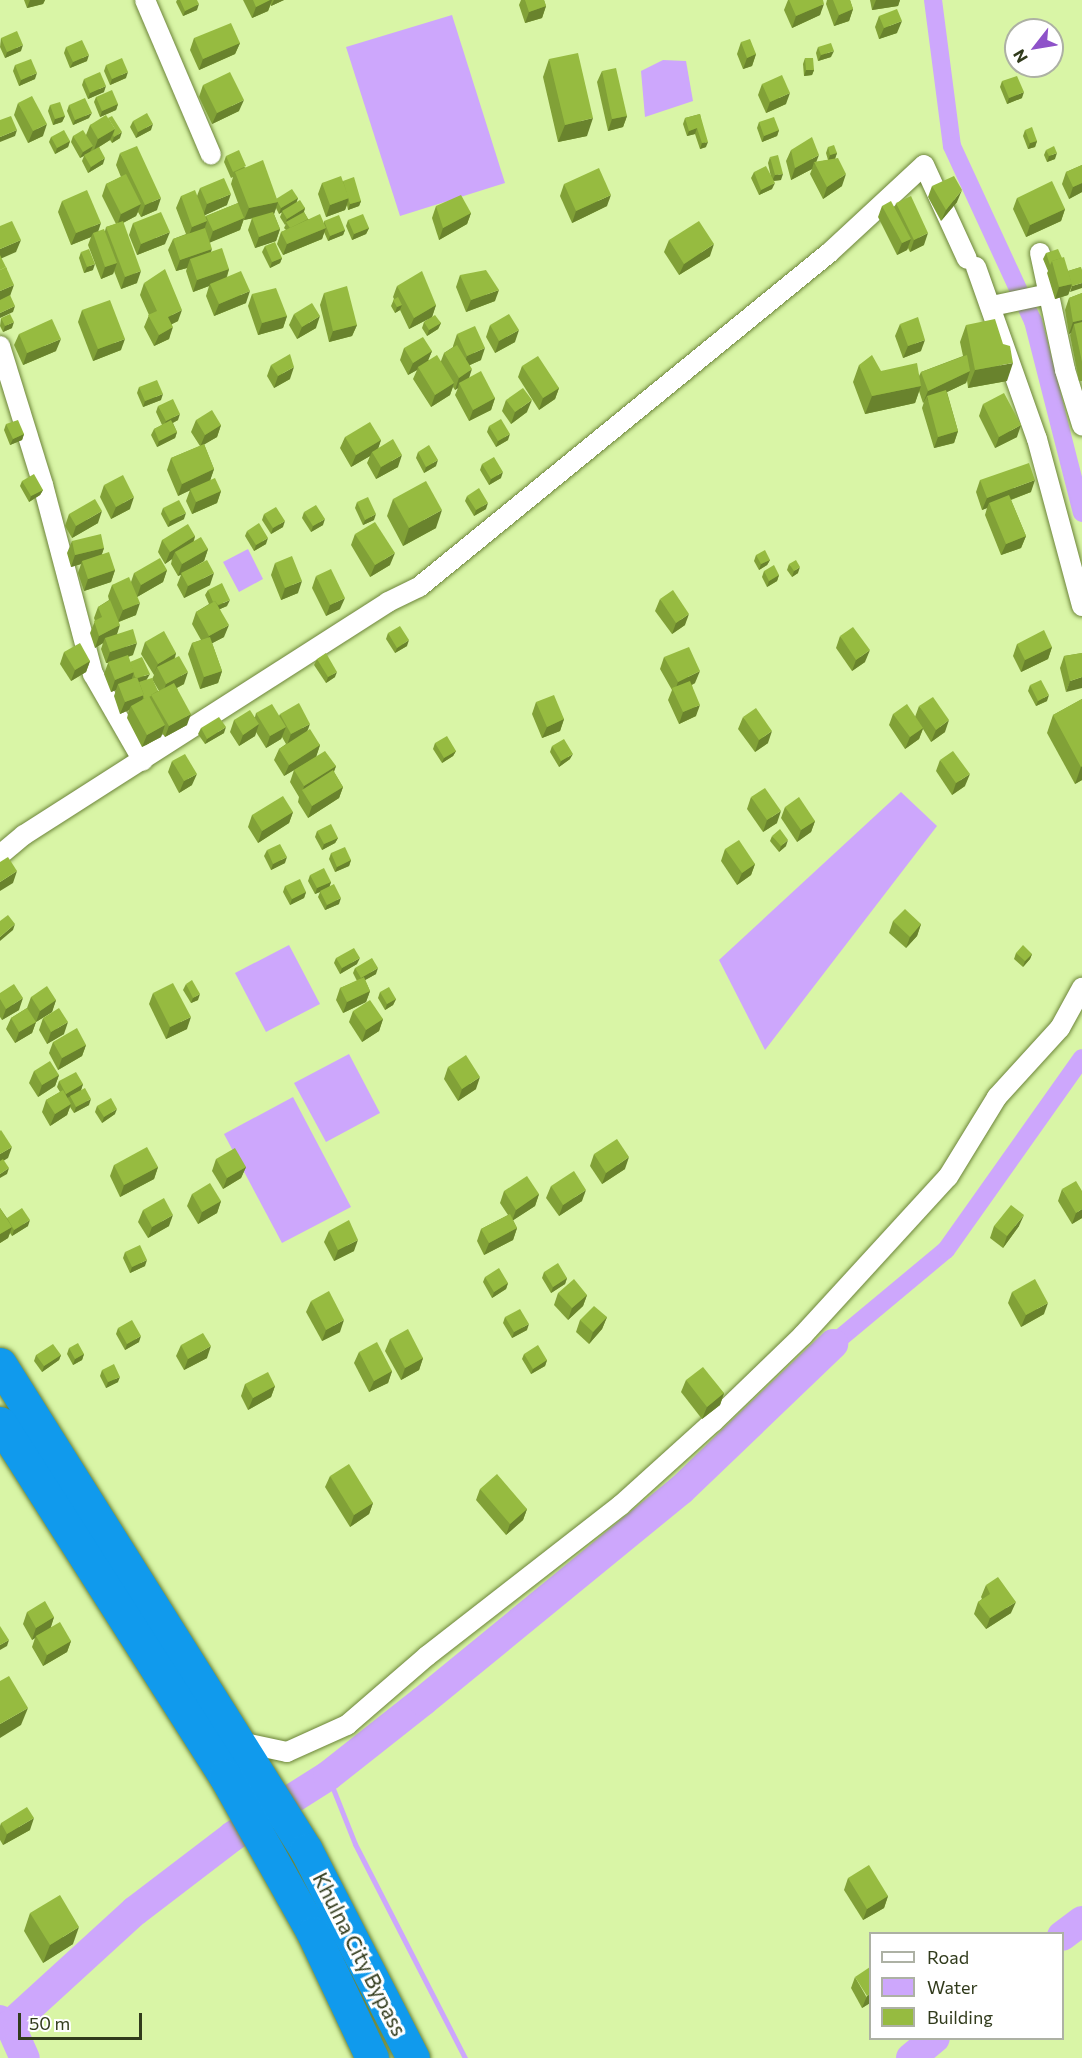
<!DOCTYPE html>
<html>
<head>
<meta charset="utf-8">
<style>
  body { margin:0 }
  #map { position:relative; width:1082px; height:2058px; overflow:hidden; background:#d9f5a6; font-family:Commissioner,sans-serif }
  div>[style] { position:absolute }
  .water>* { inset:0; background:#cda7fc }
  .stream>* { height:5px; margin:-2.5px; padding:0 2.5px; transform-origin:2.5px; border-radius:2.5px; background:#cda7fc }
  .canal>* { height:18px; margin:-9px; padding:0 9px; transform-origin:9px; border-radius:9px; background:#cda7fc }
  .river>* { height:30px; margin:-15px; padding:0 15px; transform-origin:15px; border-radius:15px; background:#cda7fc }
  .roads { filter:drop-shadow(0 0 2px #6c8439) drop-shadow(0 0 2px #6c8439) }
  .street>* { height:20px; margin:-10px; padding:0 10px; transform-origin:10px; border-radius:10px; background:#fff }
  .highway>* { height:33px; margin:-16.5px; padding:0 16.5px; transform-origin:16.5px; border-radius:16.5px; background:#109aed }
  .wall>* { inset:0; background:#81a137 }
  .shaded-wall>* { inset:0; background:#69832d }
  .building>* { inset:0; background:#96bb40 }
  span { translate:-50% -50%; white-space:nowrap; text-align:center; line-height:1.15; -webkit-text-stroke:6px #fff; paint-order:stroke }
  .street-label { font-size:21px; color:#313b1c }
  .legend { position:absolute; left:869px; top:1932px; width:195px; height:108px; box-sizing:border-box; background:#fff; border:2px solid #adb1a4; margin:0; padding:8px 10px; list-style:none; font-size:18px; color:#313b1c }
  .legend li { display:flex; align-items:center; gap:12px; height:30px }
  .legend b { width:30px; border:2px solid #adb1a4 }
  .north { position:absolute; left:1004px; top:18px; width:60px; height:60px; box-sizing:border-box; background:#fff; border:2px solid #adb1a4; border-radius:50%; rotate:239deg; font-size:16px; font-weight:700; line-height:24px; text-align:center; color:#313b1c }
  .north::after { content:''; display:block; margin:auto; width:21px; height:27px; background:#8e52c9; clip-path:polygon(50% 0,100% 100%,50% 72%,0 100%) }
  .scale { position:absolute; left:18px; top:2013px; width:124px; height:27px; box-sizing:border-box; border:3px solid #313b1c; border-top:0; padding-left:8px; font-size:18px; line-height:21px; white-space:nowrap; color:#313b1c; -webkit-text-stroke:4px #fff; paint-order:stroke }
</style>
</head>
<body>
<div id="map">
  <div class="water">
    <div style="clip-path:polygon(452px 15px,505px 183px,400px 216px,346px 47px)"></div>
    <div style="clip-path:polygon(663px 60px,686px 61px,693px 101px,645px 117px,641px 71px)"></div>
    <div style="clip-path:polygon(248px 549px,263px 579px,239px 592px,223px 562px)"></div>
    <div style="clip-path:polygon(901px 792px,937px 826px,765px 1050px,719px 960px)"></div>
    <div style="clip-path:polygon(289px 945px,320px 1004px,266px 1032px,235px 973px)"></div>
    <div style="clip-path:polygon(349px 1054px,380px 1113px,326px 1142px,294px 1083px)"></div>
    <div style="clip-path:polygon(293px 1097px,351px 1207px,282px 1243px,224px 1134px)"></div>
  </div>
  <div class="stream">
    <div style="left:328px;top:1776px;width:73px;rotate:68.3deg"></div>
    <div style="left:355px;top:1844px;width:241px;rotate:62.8deg"></div>
  </div>
  <div class="canal">
    <div style="left:933px;top:0;width:147px;rotate:82.6deg"></div>
    <div style="left:952px;top:146px;width:193px;rotate:65.2deg"></div>
    <div style="left:1033px;top:321px;width:198px;rotate:75.7deg"></div>
    <div style="left:833px;top:1344px;width:147px;rotate:-39.8deg"></div>
    <div style="left:946px;top:1250px;width:235px;rotate:-54.7deg"></div>
  </div>
  <div class="river">
    <div style="left:1062px;top:1936px;width:25px;rotate:-37deg"></div>
    <div style="left:0;top:2020px;width:11px;rotate:27deg"></div>
    <div style="left:10px;top:2025px;width:169px;rotate:-42.4deg"></div>
    <div style="left:135px;top:1911px;width:123px;rotate:-37.4deg"></div>
    <div style="left:233px;top:1836px;width:112px;rotate:-32.3deg"></div>
    <div style="left:328px;top:1776px;width:121px;rotate:-38.3deg"></div>
    <div style="left:423px;top:1701px;width:333px;rotate:-39.3deg"></div>
    <div style="left:681px;top:1490px;width:211px;rotate:-43.8deg"></div>
    <div style="left:10px;top:2025px;width:36px;rotate:66deg"></div>
    <div style="left:911px;top:2058px;width:31px;rotate:-40deg"></div>
  </div>
  <div class="roads">
    <div class="street">
      <div style="left:145px;top:0;width:168px;rotate:66.9deg"></div>
      <div style="left:1040px;top:253px;width:120px;rotate:77.9deg"></div>
      <div style="left:1065px;top:370px;width:58px;rotate:72.8deg"></div>
      <div style="left:976px;top:267px;width:182px;rotate:70.5deg"></div>
      <div style="left:1037px;top:439px;width:173px;rotate:74.9deg"></div>
      <div style="left:992px;top:306px;width:58px;rotate:-11.9deg"></div>
      <div style="left:0;top:346px;width:145px;rotate:72.8deg"></div>
      <div style="left:43px;top:485px;width:196px;rotate:75.2deg"></div>
      <div style="left:93px;top:674px;width:100px;rotate:60.1deg"></div>
      <div style="left:0;top:855px;width:31px;rotate:-40deg"></div>
      <div style="left:24px;top:835px;width:432px;rotate:-32.6deg"></div>
      <div style="left:388px;top:602px;width:34px;rotate:-26deg"></div>
      <div style="left:419px;top:587px;width:529px;rotate:-39.17deg"></div>
      <div style="left:829px;top:253px;width:129px;rotate:-42.8deg"></div>
      <div style="left:924px;top:165px;width:103px;rotate:65.4deg"></div>
      <div style="left:240px;top:1742px;width:48px;rotate:12deg"></div>
      <div style="left:287px;top:1752px;width:66px;rotate:-24.2deg"></div>
      <div style="left:347px;top:1725px;width:106px;rotate:-40.8deg"></div>
      <div style="left:427px;top:1656px;width:246px;rotate:-37.9deg"></div>
      <div style="left:621px;top:1505px;width:124px;rotate:-42.1deg"></div>
      <div style="left:713px;top:1422px;width:125px;rotate:-44deg"></div>
      <div style="left:803px;top:1335px;width:214px;rotate:-47.5deg"></div>
      <div style="left:948px;top:1177px;width:94px;rotate:-58.5deg"></div>
      <div style="left:997px;top:1097px;width:93px;rotate:-47.6deg"></div>
      <div style="left:1060px;top:1028px;width:46px;rotate:-61.2deg"></div>
    </div>
    <div class="highway">
      <div style="left:0;top:1364px;width:574px;rotate:57.8deg"></div>
      <div style="left:306px;top:1850px;width:234px;rotate:62.8deg"></div>
      <div style="left:0;top:1423px;width:419px;rotate:57.5deg"></div>
      <div style="left:225px;top:1776px;width:180px;rotate:60.7deg"></div>
      <div style="left:313px;top:1933px;width:138px;rotate:64.7deg"></div>
    </div>
  </div>
  <div class="wall">
    <div style="clip-path:polygon(24px 0,45px 0,43px 4px,27px 8px)"></div>
    <div style="clip-path:polygon(177px 0,197px 0,197px 10px,183px 16px,176px 2px)"></div>
    <div style="clip-path:polygon(243px 0,284px 0,271px 6px,271px 4px,268px 11px,252px 18px)"></div>
    <div style="clip-path:polygon(521px 0,544px 0,546px 6px,542px 18px,525px 23px,519px 5px)"></div>
    <div style="clip-path:polygon(788px 0,823px 0,820px 15px,792px 28px,784px 10px)"></div>
    <div style="clip-path:polygon(827px 0,850px 0,853px 9px,849px 21px,834px 26px,826px 4px)"></div>
    <div style="clip-path:polygon(870px 0,900px 0,898px 6px,872px 10px)"></div>
    <div style="clip-path:polygon(879px 16px,897px 33px,879px 39px,875px 27px)"></div>
    <div style="clip-path:polygon(1px 38px,21px 51px,5px 58px,0 47px)"></div>
    <div style="clip-path:polygon(194px 38px,240px 43px,235px 54px,199px 70px,190px 50px)"></div>
    <div style="clip-path:polygon(741px 42px,756px 54px,752px 66px,743px 69px,737px 54px)"></div>
    <div style="clip-path:polygon(66px 47px,87px 61px,70px 68px,64px 53px)"></div>
    <div style="clip-path:polygon(818px 47px,831px 57px,818px 61px,816px 53px)"></div>
    <div style="clip-path:polygon(805px 58px,814px 70px,812px 75px,804px 76px,803px 64px)"></div>
    <div style="clip-path:polygon(549px 59px,587px 136px,558px 142px,543px 77px)"></div>
    <div style="clip-path:polygon(15px 65px,35px 79px,19px 86px,13px 71px)"></div>
    <div style="clip-path:polygon(106px 65px,126px 78px,110px 85px,104px 71px)"></div>
    <div style="clip-path:polygon(602px 71px,627px 116px,623px 127px,608px 131px,597px 82px)"></div>
    <div style="clip-path:polygon(84px 79px,104px 92px,88px 99px,82px 85px)"></div>
    <div style="clip-path:polygon(1002px 81px,1022px 98px,1007px 104px,1000px 87px)"></div>
    <div style="clip-path:polygon(762px 84px,786px 104px,766px 113px,758px 95px)"></div>
    <div style="clip-path:polygon(203px 85px,239px 111px,212px 124px,199px 97px)"></div>
    <div style="clip-path:polygon(96px 97px,118px 104px,116px 110px,100px 117px,94px 102px)"></div>
    <div style="clip-path:polygon(18px 103px,43px 136px,28px 143px,14px 115px)"></div>
    <div style="clip-path:polygon(50px 105px,65px 116px,62px 122px,53px 125px,48px 111px)"></div>
    <div style="clip-path:polygon(69px 105px,89px 118px,73px 125px,67px 111px)"></div>
    <div style="clip-path:polygon(700px 114px,706px 147px,700px 149px,695px 134px,687px 136px,683px 124px,685px 118px)"></div>
    <div style="clip-path:polygon(108px 118px,120px 138px,112px 143px,110px 140px,99px 147px,103px 164px,88px 173px,82px 161px,84px 156px,80px 158px,71px 142px,73px 136px,86px 135px,90px 125px)"></div>
    <div style="clip-path:polygon(133px 121px,151px 130px,136px 138px,130px 127px)"></div>
    <div style="clip-path:polygon(759px 122px,779px 130px,777px 136px,762px 142px,757px 128px)"></div>
    <div style="clip-path:polygon(1025px 130px,1037px 141px,1035px 147px,1028px 149px,1023px 136px)"></div>
    <div style="clip-path:polygon(51px 137px,70px 141px,68px 147px,55px 154px,49px 142px)"></div>
    <div style="clip-path:polygon(828px 147px,837px 153px,835px 158px,842px 186px,823px 199px,810px 174px,812px 169px,791px 180px,786px 161px,791px 150px,817px 162px,828px 160px,826px 153px)"></div>
    <div style="clip-path:polygon(1046px 150px,1055px 159px,1047px 162px,1044px 155px)"></div>
    <div style="clip-path:polygon(120px 153px,157px 210px,141px 217px,138px 212px,136px 216px,123px 223px,137px 283px,121px 289px,114px 271px,113px 274px,101px 279px,88px 245px,91px 237px,71px 245px,58px 212px,62px 201px,98px 231px,105px 231px,106px 227px,116px 224px,102px 196px,106px 184px,121px 177px,116px 165px)"></div>
    <div style="clip-path:polygon(226px 156px,246px 168px,276px 199px,298px 198px,296px 202px,305px 208px,304px 212px,308px 219px,324px 223px,324px 221px,345px 230px,343px 235px,328px 241px,324px 232px,322px 239px,283px 255px,277px 244px,281px 232px,286px 230px,284px 228px,286px 224px,285px 225px,280px 217px,282px 212px,279px 214px,276px 208px,274px 214px,280px 229px,276px 241px,255px 248px,248px 230px,252px 218px,244px 220px,244px 219px,240px 230px,210px 242px,211px 252px,229px 269px,227px 277px,246px 303px,214px 316px,206px 296px,209px 286px,193px 292px,186px 271px,187px 268px,176px 271px,168px 250px,173px 239px,186px 234px,176px 208px,181px 196px,197px 196px,200px 188px,227px 205px,205px 215px,206px 217px,206px 216px,238px 203px,231px 184px,233px 177px,231px 178px,224px 162px)"></div>
    <div style="clip-path:polygon(770px 157px,781px 180px,773px 181px,772px 189px,759px 195px,751px 178px,754px 172px,771px 177px,768px 163px)"></div>
    <div style="clip-path:polygon(1082px 165px,1082px 192px,1069px 199px,1062px 184px,1066px 172px)"></div>
    <div style="clip-path:polygon(343px 181px,361px 201px,359px 206px,348px 210px,347px 205px,345px 210px,326px 217px,318px 194px,322px 183px)"></div>
    <div style="clip-path:polygon(564px 184px,607px 206px,572px 223px,560px 196px)"></div>
    <div style="clip-path:polygon(932px 186px,957px 202px,941px 221px,928px 197px)"></div>
    <div style="clip-path:polygon(1017px 198px,1065px 209px,1061px 221px,1026px 237px,1013px 209px)"></div>
    <div style="clip-path:polygon(896px 203px,924px 245px,910px 252px,908px 248px,907px 250px,897px 255px,878px 217px,882px 206px,895px 207px)"></div>
    <div style="clip-path:polygon(436px 206px,471px 213px,467px 224px,439px 240px,432px 218px)"></div>
    <div style="clip-path:polygon(348px 220px,369px 228px,366px 234px,352px 240px,346px 226px)"></div>
    <div style="clip-path:polygon(133px 223px,165px 244px,137px 255px,129px 235px)"></div>
    <div style="clip-path:polygon(669px 240px,710px 256px,679px 275px,664px 252px)"></div>
    <div style="clip-path:polygon(265px 246px,282px 258px,280px 263px,270px 268px,262px 252px)"></div>
    <div style="clip-path:polygon(81px 252px,93px 270px,84px 273px,79px 258px)"></div>
    <div style="clip-path:polygon(1046px 253px,1062px 258px,1068px 271px,1081px 267px,1068px 295px,1055px 299px,1047px 273px,1048px 271px,1043px 259px)"></div>
    <div style="clip-path:polygon(460px 275px,495px 301px,466px 312px,456px 287px)"></div>
    <div style="clip-path:polygon(144px 283px,178px 321px,172px 324px,169px 339px,154px 346px,144px 327px,149px 315px,140px 295px)"></div>
    <div style="clip-path:polygon(397px 286px,436px 305px,432px 317px,441px 323px,438px 329px,427px 336px,422px 328px,424px 322px,430px 318px,409px 329px,400px 310px,395px 313px,391px 306px,394px 299px,393px 297px)"></div>
    <div style="clip-path:polygon(324px 293px,357px 325px,352px 336px,329px 342px,320px 305px)"></div>
    <div style="clip-path:polygon(1082px 293px,1082px 381px,1079px 381px,1070px 335px,1071px 333px,1069px 334px,1065px 310px,1069px 298px)"></div>
    <div style="clip-path:polygon(252px 294px,287px 316px,283px 328px,258px 335px,248px 306px)"></div>
    <div style="clip-path:polygon(82px 310px,121px 350px,93px 361px,78px 322px)"></div>
    <div style="clip-path:polygon(294px 314px,316px 328px,297px 339px,289px 325px)"></div>
    <div style="clip-path:polygon(1px 318px,12px 328px,3px 332px,0 326px)"></div>
    <div style="clip-path:polygon(900px 324px,921px 351px,903px 358px,895px 336px)"></div>
    <div style="clip-path:polygon(490px 325px,515px 342px,495px 353px,486px 337px)"></div>
    <div style="clip-path:polygon(966px 325px,1007px 381px,968px 388px,967px 380px,966px 383px,947px 392px,958px 431px,954px 443px,934px 448px,922px 408px,924px 402px,923px 403px,919px 391px,915px 403px,865px 414px,853px 382px,859px 365px,881px 371px,919px 376px,921px 372px,963px 356px,960px 342px)"></div>
    <div style="clip-path:polygon(19px 334px,56px 351px,23px 365px,14px 345px)"></div>
    <div style="clip-path:polygon(457px 334px,481px 360px,470px 365px,469px 378px,495px 398px,491px 410px,469px 421px,455px 395px,458px 388px,455px 390px,453px 387px,450px 395px,431px 407px,413px 379px,417px 370px,408px 375px,400px 360px,404px 348px,432px 351px,428px 360px,441px 361px,444px 353px,453px 347px,453px 346px)"></div>
    <div style="clip-path:polygon(271px 365px,290px 379px,274px 388px,267px 376px)"></div>
    <div style="clip-path:polygon(522px 366px,559px 388px,555px 399px,539px 410px,518px 377px)"></div>
    <div style="clip-path:polygon(139px 387px,161px 400px,143px 407px,137px 393px)"></div>
    <div style="clip-path:polygon(506px 400px,527px 412px,511px 424px,502px 411px)"></div>
    <div style="clip-path:polygon(983px 404px,1017px 437px,995px 448px,979px 416px)"></div>
    <div style="clip-path:polygon(158px 406px,178px 420px,173px 423px,177px 432px,175px 438px,157px 447px,151px 435px,154px 429px,162px 425px,156px 412px)"></div>
    <div style="clip-path:polygon(196px 420px,221px 425px,217px 437px,204px 444px,214px 469px,210px 480px,221px 491px,217px 503px,192px 514px,186px 501px,190px 490px,178px 496px,167px 470px,171px 458px,200px 446px,191px 432px)"></div>
    <div style="clip-path:polygon(6px 424px,24px 434px,22px 440px,10px 445px,4px 430px)"></div>
    <div style="clip-path:polygon(489px 426px,508px 440px,496px 447px,487px 432px)"></div>
    <div style="clip-path:polygon(345px 437px,381px 440px,378px 448px,398px 467px,376px 479px,367px 463px,370px 456px,351px 467px,340px 448px)"></div>
    <div style="clip-path:polygon(418px 452px,436px 466px,424px 473px,416px 458px)"></div>
    <div style="clip-path:polygon(482px 464px,501px 478px,489px 485px,480px 470px)"></div>
    <div style="clip-path:polygon(980px 480px,1031px 492px,1011px 500px,1026px 536px,1021px 548px,1001px 555px,985px 515px,987px 508px,982px 510px,976px 492px)"></div>
    <div style="clip-path:polygon(22px 481px,43px 490px,40px 495px,29px 502px,20px 486px)"></div>
    <div style="clip-path:polygon(104px 485px,130px 509px,111px 519px,100px 497px)"></div>
    <div style="clip-path:polygon(467px 496px,486px 509px,474px 516px,465px 501px)"></div>
    <div style="clip-path:polygon(393px 499px,436px 528px,403px 546px,387px 516px)"></div>
    <div style="clip-path:polygon(357px 502px,374px 520px,363px 525px,355px 508px)"></div>
    <div style="clip-path:polygon(163px 508px,184px 519px,168px 527px,161px 514px)"></div>
    <div style="clip-path:polygon(304px 512px,323px 525px,311px 532px,302px 518px)"></div>
    <div style="clip-path:polygon(69px 514px,98px 523px,72px 538px,65px 526px)"></div>
    <div style="clip-path:polygon(264px 514px,283px 527px,271px 534px,262px 520px)"></div>
    <div style="clip-path:polygon(247px 531px,266px 544px,254px 551px,245px 536px)"></div>
    <div style="clip-path:polygon(355px 534px,390px 565px,370px 577px,351px 545px)"></div>
    <div style="clip-path:polygon(195px 536px,194px 541px,208px 549px,204px 561px,192px 568px,210px 585px,184px 598px,177px 585px,181px 575px,178px 576px,171px 564px,172px 559px,165px 564px,158px 552px,162px 540px)"></div>
    <div style="clip-path:polygon(72px 541px,104px 548px,102px 554px,115px 570px,111px 582px,84px 591px,78px 573px,81px 564px,71px 567px,67px 553px)"></div>
    <div style="clip-path:polygon(756px 555px,770px 560px,767px 565px,759px 570px,754px 561px)"></div>
    <div style="clip-path:polygon(275px 563px,298px 593px,281px 600px,271px 575px)"></div>
    <div style="clip-path:polygon(789px 564px,798px 573px,792px 577px,787px 570px)"></div>
    <div style="clip-path:polygon(167px 570px,163px 582px,137px 597px,136px 615px,119px 622px,117px 634px,133px 655px,128px 657px,130px 662px,158px 691px,159px 691px,152px 679px,154px 675px,141px 654px,145px 642px,176px 653px,175px 658px,184px 684px,177px 688px,187px 725px,165px 737px,162px 733px,161px 737px,142px 747px,127px 718px,129px 710px,120px 714px,114px 696px,116px 690px,111px 692px,104px 674px,108px 663px,106px 663px,101px 649px,103px 643px,95px 648px,90px 633px,95px 621px,94px 618px,98px 607px,109px 600px,108px 596px,112px 585px,131px 582px,134px 573px)"></div>
    <div style="clip-path:polygon(764px 571px,779px 575px,777px 581px,767px 587px,762px 577px)"></div>
    <div style="clip-path:polygon(316px 576px,340px 609px,326px 616px,312px 588px)"></div>
    <div style="clip-path:polygon(208px 590px,227px 606px,220px 609px,224px 637px,212px 643px,222px 671px,218px 683px,200px 689px,188px 654px,192px 643px,201px 640px,192px 624px,196px 612px,209px 604px,205px 595px)"></div>
    <div style="clip-path:polygon(660px 599px,685px 625px,672px 634px,655px 611px)"></div>
    <div style="clip-path:polygon(388px 633px,407px 646px,395px 653px,386px 639px)"></div>
    <div style="clip-path:polygon(840px 636px,865px 662px,852px 671px,836px 648px)"></div>
    <div style="clip-path:polygon(1017px 644px,1052px 647px,1048px 659px,1021px 672px,1013px 656px)"></div>
    <div style="clip-path:polygon(64px 652px,90px 661px,86px 672px,71px 681px,60px 664px)"></div>
    <div style="clip-path:polygon(1082px 653px,1066px 692px,1060px 668px,1064px 656px)"></div>
    <div style="clip-path:polygon(664px 657px,695px 683px,692px 685px,696px 716px,679px 724px,668px 700px,672px 690px,660px 669px)"></div>
    <div style="clip-path:polygon(317px 659px,335px 677px,326px 683px,314px 665px)"></div>
    <div style="clip-path:polygon(1030px 685px,1047px 701px,1036px 706px,1028px 691px)"></div>
    <div style="clip-path:polygon(1082px 699px,1082px 780px,1075px 784px,1047px 733px,1053px 715px)"></div>
    <div style="clip-path:polygon(536px 702px,564px 719px,560px 731px,542px 738px,532px 714px)"></div>
    <div style="clip-path:polygon(919px 706px,945px 732px,931px 742px,923px 729px,919px 739px,905px 749px,889px 725px,893px 714px,915px 717px)"></div>
    <div style="clip-path:polygon(256px 713px,279px 716px,280px 714px,307px 731px,320px 745px,316px 757px,336px 766px,334px 772px,343px 787px,339px 798px,308px 818px,298px 802px,299px 797px,290px 782px,294px 770px,284px 776px,274px 760px,279px 749px,286px 744px,282px 737px,281px 739px,266px 748px,256px 732px,255px 736px,239px 746px,230px 732px,234px 720px,255px 717px)"></div>
    <div style="clip-path:polygon(743px 717px,768px 743px,755px 752px,738px 729px)"></div>
    <div style="clip-path:polygon(201px 728px,224px 733px,205px 744px,198px 734px)"></div>
    <div style="clip-path:polygon(435px 743px,456px 751px,453px 756px,442px 763px,433px 749px)"></div>
    <div style="clip-path:polygon(552px 746px,570px 759px,559px 767px,550px 752px)"></div>
    <div style="clip-path:polygon(940px 760px,965px 786px,952px 795px,936px 771px)"></div>
    <div style="clip-path:polygon(172px 761px,192px 785px,179px 793px,168px 772px)"></div>
    <div style="clip-path:polygon(751px 797px,777px 823px,763px 832px,747px 809px)"></div>
    <div style="clip-path:polygon(785px 807px,815px 821px,811px 832px,797px 842px,781px 818px)"></div>
    <div style="clip-path:polygon(293px 812px,289px 823px,258px 843px,248px 827px,252px 815px)"></div>
    <div style="clip-path:polygon(317px 831px,338px 838px,335px 843px,322px 850px,315px 837px)"></div>
    <div style="clip-path:polygon(772px 836px,786px 846px,779px 852px,770px 841px)"></div>
    <div style="clip-path:polygon(725px 849px,755px 864px,751px 875px,737px 885px,721px 861px)"></div>
    <div style="clip-path:polygon(267px 850px,285px 863px,271px 870px,264px 856px)"></div>
    <div style="clip-path:polygon(331px 853px,351px 860px,349px 866px,335px 872px,329px 859px)"></div>
    <div style="clip-path:polygon(310px 875px,331px 882px,329px 887px,339px 904px,325px 910px,318px 897px,320px 892px,315px 894px,308px 881px)"></div>
    <div style="clip-path:polygon(285px 886px,306px 892px,304px 898px,290px 905px,283px 892px)"></div>
    <div style="clip-path:polygon(893px 921px,921px 924px,917px 936px,906px 948px,889px 933px)"></div>
    <div style="clip-path:polygon(1016px 953px,1032px 954px,1030px 959px,1023px 967px,1014px 959px)"></div>
    <div style="clip-path:polygon(336px 958px,357px 964px,340px 974px,334px 963px)"></div>
    <div style="clip-path:polygon(355px 968px,376px 974px,365px 980px,370px 991px,366px 1002px,343px 1013px,336px 1000px,340px 988px,357px 981px,353px 973px)"></div>
    <div style="clip-path:polygon(186px 984px,198px 1000px,191px 1003px,183px 990px)"></div>
    <div style="clip-path:polygon(380px 992px,396px 999px,393px 1005px,385px 1010px,378px 998px)"></div>
    <div style="clip-path:polygon(0 993px,19px 1010px,2px 1020px,0 1017px)"></div>
    <div style="clip-path:polygon(153px 993px,187px 1029px,166px 1039px,149px 1004px)"></div>
    <div style="clip-path:polygon(31px 997px,56px 1000px,52px 1012px,36px 1022px,32px 1033px,15px 1043px,6px 1029px,11px 1018px,27px 1008px)"></div>
    <div style="clip-path:polygon(353px 1011px,383px 1019px,379px 1031px,362px 1042px,349px 1022px)"></div>
    <div style="clip-path:polygon(43px 1018px,64px 1034px,47px 1044px,39px 1030px)"></div>
    <div style="clip-path:polygon(53px 1042px,86px 1045px,82px 1056px,58px 1070px,49px 1053px)"></div>
    <div style="clip-path:polygon(448px 1067px,476px 1089px,458px 1101px,444px 1079px)"></div>
    <div style="clip-path:polygon(34px 1071px,59px 1075px,55px 1086px,38px 1097px,29px 1083px)"></div>
    <div style="clip-path:polygon(59px 1081px,83px 1084px,81px 1090px,89px 1105px,74px 1113px,70px 1107px,67px 1115px,50px 1126px,42px 1112px,46px 1100px,60px 1092px,57px 1087px)"></div>
    <div style="clip-path:polygon(97px 1106px,115px 1114px,102px 1123px,95px 1112px)"></div>
    <div style="clip-path:polygon(594px 1154px,625px 1169px,602px 1184px,590px 1166px)"></div>
    <div style="clip-path:polygon(216px 1159px,246px 1167px,241px 1178px,223px 1189px,212px 1171px)"></div>
    <div style="clip-path:polygon(114px 1165px,158px 1167px,154px 1179px,120px 1197px,110px 1176px)"></div>
    <div style="clip-path:polygon(551px 1186px,582px 1201px,559px 1216px,546px 1198px)"></div>
    <div style="clip-path:polygon(1062px 1189px,1082px 1218px,1072px 1224px,1058px 1201px)"></div>
    <div style="clip-path:polygon(504px 1191px,539px 1194px,535px 1206px,513px 1220px,517px 1228px,513px 1240px,484px 1255px,477px 1241px,481px 1229px,508px 1215px,500px 1203px)"></div>
    <div style="clip-path:polygon(192px 1194px,221px 1201px,217px 1213px,198px 1224px,187px 1206px)"></div>
    <div style="clip-path:polygon(0 1208px,7px 1218px,28px 1226px,12px 1236px,10px 1233px,8px 1238px,0 1243px)"></div>
    <div style="clip-path:polygon(143px 1210px,169px 1226px,148px 1238px,138px 1222px)"></div>
    <div style="clip-path:polygon(994px 1226px,1019px 1226px,1003px 1248px,990px 1238px)"></div>
    <div style="clip-path:polygon(329px 1231px,354px 1251px,334px 1261px,324px 1242px)"></div>
    <div style="clip-path:polygon(125px 1252px,145px 1266px,130px 1273px,123px 1258px)"></div>
    <div style="clip-path:polygon(544px 1272px,567px 1278px,565px 1284px,551px 1293px,542px 1278px)"></div>
    <div style="clip-path:polygon(485px 1277px,508px 1283px,506px 1289px,492px 1298px,483px 1282px)"></div>
    <div style="clip-path:polygon(1012px 1292px,1044px 1314px,1021px 1327px,1008px 1303px)"></div>
    <div style="clip-path:polygon(558px 1293px,587px 1295px,583px 1306px,568px 1320px,554px 1305px)"></div>
    <div style="clip-path:polygon(311px 1301px,340px 1332px,322px 1341px,306px 1312px)"></div>
    <div style="clip-path:polygon(505px 1317px,527px 1330px,512px 1338px,503px 1323px)"></div>
    <div style="clip-path:polygon(607px 1317px,602px 1329px,589px 1344px,576px 1332px,580px 1320px)"></div>
    <div style="clip-path:polygon(118px 1328px,139px 1342px,125px 1350px,116px 1334px)"></div>
    <div style="clip-path:polygon(390px 1339px,423px 1358px,419px 1370px,401px 1380px,385px 1351px)"></div>
    <div style="clip-path:polygon(181px 1345px,207px 1358px,184px 1370px,176px 1356px)"></div>
    <div style="clip-path:polygon(69px 1348px,84px 1354px,82px 1360px,73px 1365px,67px 1354px)"></div>
    <div style="clip-path:polygon(359px 1352px,392px 1371px,388px 1383px,369px 1392px,354px 1363px)"></div>
    <div style="clip-path:polygon(524px 1354px,547px 1360px,545px 1366px,531px 1374px,522px 1359px)"></div>
    <div style="clip-path:polygon(36px 1355px,61px 1355px,59px 1360px,42px 1372px,34px 1361px)"></div>
    <div style="clip-path:polygon(102px 1370px,118px 1382px,106px 1388px,100px 1376px)"></div>
    <div style="clip-path:polygon(686px 1380px,724px 1393px,720px 1405px,702px 1419px,681px 1392px)"></div>
    <div style="clip-path:polygon(245px 1384px,275px 1386px,271px 1397px,248px 1410px,241px 1396px)"></div>
    <div style="clip-path:polygon(330px 1476px,373px 1503px,369px 1514px,350px 1527px,325px 1487px)"></div>
    <div style="clip-path:polygon(480px 1489px,527px 1509px,523px 1520px,506px 1535px,476px 1500px)"></div>
    <div style="clip-path:polygon(986px 1585px,1011px 1613px,986px 1629px,974px 1614px,978px 1602px,982px 1599px,981px 1597px)"></div>
    <div style="clip-path:polygon(27px 1612px,54px 1617px,51px 1627px,71px 1641px,67px 1652px,43px 1666px,32px 1647px,35px 1638px,32px 1640px,23px 1624px)"></div>
    <div style="clip-path:polygon(1px 1823px,30px 1830px,3px 1845px,0 1840px,0 1826px)"></div>
    <div style="clip-path:polygon(848px 1878px,888px 1896px,884px 1908px,863px 1920px,844px 1890px)"></div>
    <div style="clip-path:polygon(30px 1913px,73px 1944px,43px 1963px,24px 1931px)"></div>
    <div style="clip-path:polygon(855px 1977px,870px 2003px,862px 2008px,851px 1988px)"></div>
  </div>
  <div class="shaded-wall">
    <div style="clip-path:polygon(30px 0,45px 0,43px 4px,27px 8px)"></div>
    <div style="clip-path:polygon(270px 0,272px 0,268px 11px,252px 18px,256px 7px)"></div>
    <div style="clip-path:polygon(274px 0,284px 0,271px 6px)"></div>
    <div style="clip-path:polygon(876px 0,900px 0,898px 6px,872px 10px)"></div>
    <div style="clip-path:polygon(199px 4px,197px 10px,183px 16px,185px 11px)"></div>
    <div style="clip-path:polygon(824px 4px,820px 15px,792px 28px,796px 16px)"></div>
    <div style="clip-path:polygon(546px 6px,542px 18px,525px 23px,529px 12px)"></div>
    <div style="clip-path:polygon(853px 9px,849px 21px,834px 26px,839px 15px)"></div>
    <div style="clip-path:polygon(902px 21px,897px 33px,879px 39px,884px 28px)"></div>
    <div style="clip-path:polygon(240px 43px,235px 54px,199px 70px,203px 59px)"></div>
    <div style="clip-path:polygon(23px 45px,21px 51px,5px 58px,7px 52px)"></div>
    <div style="clip-path:polygon(834px 51px,831px 57px,818px 61px,821px 55px)"></div>
    <div style="clip-path:polygon(756px 54px,752px 66px,743px 69px,747px 58px)"></div>
    <div style="clip-path:polygon(89px 55px,87px 61px,70px 68px,73px 62px)"></div>
    <div style="clip-path:polygon(806px 70px,814px 70px,812px 75px,804px 76px)"></div>
    <div style="clip-path:polygon(128px 72px,126px 78px,110px 85px,112px 79px)"></div>
    <div style="clip-path:polygon(37px 73px,35px 79px,19px 86px,21px 80px)"></div>
    <div style="clip-path:polygon(106px 86px,104px 92px,88px 99px,90px 93px)"></div>
    <div style="clip-path:polygon(1024px 92px,1022px 98px,1007px 104px,1009px 98px)"></div>
    <div style="clip-path:polygon(790px 93px,786px 104px,766px 113px,770px 102px)"></div>
    <div style="clip-path:polygon(244px 100px,239px 111px,212px 124px,217px 113px)"></div>
    <div style="clip-path:polygon(118px 104px,116px 110px,100px 117px,102px 111px)"></div>
    <div style="clip-path:polygon(92px 113px,89px 118px,73px 125px,75px 120px)"></div>
    <div style="clip-path:polygon(65px 116px,62px 122px,53px 125px,55px 119px)"></div>
    <div style="clip-path:polygon(627px 116px,623px 127px,608px 131px,612px 119px)"></div>
    <div style="clip-path:polygon(593px 118px,587px 136px,558px 142px,565px 125px)"></div>
    <div style="clip-path:polygon(47px 124px,43px 136px,28px 143px,33px 131px)"></div>
    <div style="clip-path:polygon(153px 124px,151px 130px,136px 138px,138px 132px)"></div>
    <div style="clip-path:polygon(697px 128px,695px 134px,687px 136px,689px 131px)"></div>
    <div style="clip-path:polygon(115px 129px,110px 140px,94px 150px,98px 139px)"></div>
    <div style="clip-path:polygon(17px 130px,15px 136px,0 142px,0 137px)"></div>
    <div style="clip-path:polygon(779px 130px,777px 136px,762px 142px,764px 136px)"></div>
    <div style="clip-path:polygon(122px 132px,120px 138px,112px 143px,114px 137px)"></div>
    <div style="clip-path:polygon(70px 141px,68px 147px,55px 154px,57px 148px)"></div>
    <div style="clip-path:polygon(1037px 141px,1035px 147px,1028px 149px,1030px 143px)"></div>
    <div style="clip-path:polygon(708px 142px,706px 147px,700px 149px,702px 143px)"></div>
    <div style="clip-path:polygon(93px 146px,90px 152px,80px 158px,83px 152px)"></div>
    <div style="clip-path:polygon(837px 153px,835px 159px,828px 161px,830px 155px)"></div>
    <div style="clip-path:polygon(1057px 153px,1055px 159px,1047px 162px,1049px 156px)"></div>
    <div style="clip-path:polygon(819px 155px,815px 165px,814px 162px,812px 169px,791px 180px,795px 168px)"></div>
    <div style="clip-path:polygon(105px 158px,103px 164px,88px 173px,91px 167px)"></div>
    <div style="clip-path:polygon(783px 174px,781px 180px,772px 181px,775px 175px)"></div>
    <div style="clip-path:polygon(846px 174px,842px 186px,823px 199px,827px 187px)"></div>
    <div style="clip-path:polygon(775px 183px,772px 189px,759px 195px,761px 190px)"></div>
    <div style="clip-path:polygon(1082px 183px,1082px 192px,1069px 199px,1073px 187px)"></div>
    <div style="clip-path:polygon(962px 190px,957px 202px,941px 221px,946px 210px)"></div>
    <div style="clip-path:polygon(231px 194px,227px 205px,203px 216px,207px 204px)"></div>
    <div style="clip-path:polygon(611px 195px,607px 206px,572px 223px,576px 211px)"></div>
    <div style="clip-path:polygon(161px 198px,157px 210px,141px 217px,145px 205px)"></div>
    <div style="clip-path:polygon(298px 198px,296px 204px,279px 214px,281px 208px)"></div>
    <div style="clip-path:polygon(349px 198px,345px 210px,326px 217px,330px 205px)"></div>
    <div style="clip-path:polygon(361px 201px,359px 206px,348px 210px,350px 204px)"></div>
    <div style="clip-path:polygon(278px 202px,274px 214px,244px 220px,249px 208px)"></div>
    <div style="clip-path:polygon(141px 204px,136px 216px,117px 226px,121px 214px)"></div>
    <div style="clip-path:polygon(305px 208px,303px 214px,286px 222px,285px 225px,287px 219px)"></div>
    <div style="clip-path:polygon(1065px 209px,1061px 221px,1026px 237px,1030px 225px)"></div>
    <div style="clip-path:polygon(471px 213px,467px 224px,439px 240px,443px 228px)"></div>
    <div style="clip-path:polygon(244px 218px,240px 230px,209px 243px,213px 231px)"></div>
    <div style="clip-path:polygon(207px 221px,203px 233px,188px 238px,192px 227px)"></div>
    <div style="clip-path:polygon(101px 223px,97px 235px,93px 233px,91px 237px,71px 245px,76px 233px)"></div>
    <div style="clip-path:polygon(326px 228px,322px 239px,283px 255px,287px 244px)"></div>
    <div style="clip-path:polygon(369px 228px,366px 234px,352px 240px,354px 234px)"></div>
    <div style="clip-path:polygon(280px 229px,276px 241px,255px 248px,259px 237px)"></div>
    <div style="clip-path:polygon(345px 230px,343px 235px,328px 241px,330px 236px)"></div>
    <div style="clip-path:polygon(170px 232px,165px 244px,137px 255px,141px 244px)"></div>
    <div style="clip-path:polygon(928px 233px,924px 245px,910px 252px,914px 240px)"></div>
    <div style="clip-path:polygon(911px 239px,907px 250px,897px 255px,902px 243px)"></div>
    <div style="clip-path:polygon(21px 240px,16px 252px,0 259px,0 249px)"></div>
    <div style="clip-path:polygon(714px 244px,710px 256px,679px 275px,684px 264px)"></div>
    <div style="clip-path:polygon(212px 249px,208px 260px,190px 259px,187px 268px,176px 271px,180px 260px)"></div>
    <div style="clip-path:polygon(282px 258px,280px 263px,270px 268px,272px 262px)"></div>
    <div style="clip-path:polygon(117px 263px,113px 274px,101px 279px,105px 267px)"></div>
    <div style="clip-path:polygon(95px 264px,93px 270px,84px 273px,87px 267px)"></div>
    <div style="clip-path:polygon(229px 269px,225px 281px,210px 284px,209px 286px,193px 292px,197px 280px)"></div>
    <div style="clip-path:polygon(141px 271px,137px 283px,121px 289px,125px 277px)"></div>
    <div style="clip-path:polygon(1082px 283px,1082px 288px,1070px 292px,1072px 286px)"></div>
    <div style="clip-path:polygon(1072px 284px,1068px 295px,1055px 299px,1059px 287px)"></div>
    <div style="clip-path:polygon(14px 285px,10px 296px,0 301px,0 291px)"></div>
    <div style="clip-path:polygon(499px 290px,495px 301px,466px 312px,471px 300px)"></div>
    <div style="clip-path:polygon(250px 291px,246px 303px,214px 316px,219px 304px)"></div>
    <div style="clip-path:polygon(402px 305px,400px 310px,395px 313px,397px 307px)"></div>
    <div style="clip-path:polygon(436px 305px,432px 317px,409px 329px,414px 318px)"></div>
    <div style="clip-path:polygon(15px 306px,13px 312px,0 318px,0 313px)"></div>
    <div style="clip-path:polygon(182px 310px,178px 321px,164px 328px,168px 317px)"></div>
    <div style="clip-path:polygon(287px 316px,283px 328px,258px 335px,262px 323px)"></div>
    <div style="clip-path:polygon(320px 316px,316px 328px,297px 339px,302px 327px)"></div>
    <div style="clip-path:polygon(1082px 320px,1082px 330px,1074px 324px,1071px 333px,1069px 334px,1073px 322px)"></div>
    <div style="clip-path:polygon(14px 322px,12px 328px,3px 332px,5px 326px)"></div>
    <div style="clip-path:polygon(441px 323px,438px 329px,427px 336px,429px 330px)"></div>
    <div style="clip-path:polygon(357px 325px,352px 336px,329px 342px,333px 331px)"></div>
    <div style="clip-path:polygon(173px 327px,169px 339px,154px 346px,159px 335px)"></div>
    <div style="clip-path:polygon(519px 330px,515px 342px,495px 353px,499px 341px)"></div>
    <div style="clip-path:polygon(61px 339px,56px 351px,23px 365px,27px 353px)"></div>
    <div style="clip-path:polygon(125px 339px,121px 350px,93px 361px,98px 349px)"></div>
    <div style="clip-path:polygon(925px 340px,921px 351px,903px 358px,908px 346px)"></div>
    <div style="clip-path:polygon(485px 348px,481px 360px,463px 368px,467px 356px)"></div>
    <div style="clip-path:polygon(432px 351px,427px 363px,418px 367px,417px 370px,408px 375px,413px 363px)"></div>
    <div style="clip-path:polygon(1013px 363px,1007px 381px,968px 388px,975px 370px)"></div>
    <div style="clip-path:polygon(294px 367px,290px 379px,274px 388px,278px 376px)"></div>
    <div style="clip-path:polygon(472px 369px,468px 381px,459px 383px,458px 388px,455px 390px,459px 378px)"></div>
    <div style="clip-path:polygon(970px 371px,966px 383px,928px 401px,927px 396px,923px 403px,928px 391px)"></div>
    <div style="clip-path:polygon(454px 383px,450px 395px,431px 407px,435px 395px)"></div>
    <div style="clip-path:polygon(921px 386px,915px 403px,865px 414px,872px 396px)"></div>
    <div style="clip-path:polygon(559px 388px,555px 399px,539px 410px,543px 398px)"></div>
    <div style="clip-path:polygon(163px 394px,161px 400px,143px 407px,145px 401px)"></div>
    <div style="clip-path:polygon(495px 398px,491px 410px,469px 421px,473px 410px)"></div>
    <div style="clip-path:polygon(532px 400px,527px 412px,511px 424px,515px 412px)"></div>
    <div style="clip-path:polygon(180px 414px,178px 420px,164px 427px,166px 421px)"></div>
    <div style="clip-path:polygon(221px 425px,217px 437px,200px 447px,205px 435px)"></div>
    <div style="clip-path:polygon(1021px 425px,1017px 437px,995px 448px,999px 437px)"></div>
    <div style="clip-path:polygon(958px 431px,954px 443px,934px 448px,938px 437px)"></div>
    <div style="clip-path:polygon(177px 432px,175px 438px,157px 447px,159px 441px)"></div>
    <div style="clip-path:polygon(24px 434px,22px 440px,10px 445px,13px 439px)"></div>
    <div style="clip-path:polygon(510px 434px,508px 440px,496px 447px,498px 441px)"></div>
    <div style="clip-path:polygon(381px 440px,377px 452px,372px 452px,370px 456px,351px 467px,356px 455px)"></div>
    <div style="clip-path:polygon(402px 455px,398px 467px,376px 479px,381px 467px)"></div>
    <div style="clip-path:polygon(438px 460px,436px 466px,424px 473px,426px 467px)"></div>
    <div style="clip-path:polygon(214px 469px,210px 481px,178px 496px,182px 484px)"></div>
    <div style="clip-path:polygon(503px 472px,501px 478px,489px 485px,491px 479px)"></div>
    <div style="clip-path:polygon(1035px 480px,1031px 492px,991px 507px,989px 503px,987px 508px,982px 510px,987px 498px)"></div>
    <div style="clip-path:polygon(43px 490px,40px 495px,29px 502px,31px 496px)"></div>
    <div style="clip-path:polygon(221px 491px,217px 503px,192px 514px,196px 502px)"></div>
    <div style="clip-path:polygon(134px 497px,130px 509px,111px 519px,116px 507px)"></div>
    <div style="clip-path:polygon(488px 503px,486px 509px,474px 516px,476px 510px)"></div>
    <div style="clip-path:polygon(442px 510px,436px 528px,403px 546px,409px 528px)"></div>
    <div style="clip-path:polygon(102px 511px,98px 523px,72px 538px,76px 526px)"></div>
    <div style="clip-path:polygon(186px 513px,184px 519px,168px 527px,170px 521px)"></div>
    <div style="clip-path:polygon(376px 514px,374px 520px,363px 525px,365px 520px)"></div>
    <div style="clip-path:polygon(325px 519px,323px 525px,311px 532px,313px 526px)"></div>
    <div style="clip-path:polygon(285px 521px,283px 527px,271px 534px,273px 528px)"></div>
    <div style="clip-path:polygon(195px 536px,191px 548px,175px 552px,172px 559px,165px 564px,170px 552px)"></div>
    <div style="clip-path:polygon(1026px 536px,1021px 548px,1001px 555px,1006px 544px)"></div>
    <div style="clip-path:polygon(268px 538px,266px 544px,254px 551px,256px 545px)"></div>
    <div style="clip-path:polygon(104px 548px,100px 559px,82px 561px,81px 564px,71px 567px,75px 555px)"></div>
    <div style="clip-path:polygon(208px 549px,204px 561px,178px 576px,182px 564px)"></div>
    <div style="clip-path:polygon(395px 553px,390px 565px,370px 577px,375px 565px)"></div>
    <div style="clip-path:polygon(770px 560px,767px 565px,759px 570px,761px 564px)"></div>
    <div style="clip-path:polygon(800px 567px,798px 573px,792px 577px,794px 571px)"></div>
    <div style="clip-path:polygon(115px 570px,111px 582px,84px 591px,88px 579px)"></div>
    <div style="clip-path:polygon(167px 570px,163px 582px,137px 597px,141px 585px)"></div>
    <div style="clip-path:polygon(214px 573px,210px 585px,184px 598px,188px 586px)"></div>
    <div style="clip-path:polygon(779px 575px,777px 581px,767px 587px,769px 581px)"></div>
    <div style="clip-path:polygon(302px 581px,298px 593px,281px 600px,285px 588px)"></div>
    <div style="clip-path:polygon(345px 598px,340px 609px,326px 616px,330px 605px)"></div>
    <div style="clip-path:polygon(230px 600px,227px 606px,213px 612px,215px 607px)"></div>
    <div style="clip-path:polygon(140px 603px,136px 615px,118px 622px,123px 610px)"></div>
    <div style="clip-path:polygon(689px 614px,685px 625px,672px 634px,676px 623px)"></div>
    <div style="clip-path:polygon(120px 625px,116px 637px,105px 638px,103px 643px,95px 648px,99px 636px)"></div>
    <div style="clip-path:polygon(229px 625px,224px 637px,205px 647px,209px 636px)"></div>
    <div style="clip-path:polygon(409px 640px,407px 646px,395px 653px,397px 648px)"></div>
    <div style="clip-path:polygon(137px 643px,133px 655px,106px 663px,110px 652px)"></div>
    <div style="clip-path:polygon(1052px 647px,1048px 659px,1021px 672px,1025px 660px)"></div>
    <div style="clip-path:polygon(870px 650px,865px 662px,852px 671px,856px 660px)"></div>
    <div style="clip-path:polygon(176px 653px,172px 664px,157px 667px,153px 675px,158px 664px)"></div>
    <div style="clip-path:polygon(90px 661px,86px 672px,71px 681px,75px 670px)"></div>
    <div style="clip-path:polygon(222px 671px,218px 683px,200px 689px,204px 677px)"></div>
    <div style="clip-path:polygon(700px 671px,695px 683px,674px 693px,678px 682px)"></div>
    <div style="clip-path:polygon(134px 672px,130px 684px,118px 684px,116px 690px,111px 692px,115px 680px)"></div>
    <div style="clip-path:polygon(188px 672px,184px 684px,162px 695px,166px 684px)"></div>
    <div style="clip-path:polygon(337px 672px,335px 677px,326px 683px,328px 677px)"></div>
    <div style="clip-path:polygon(150px 674px,147px 679px,134px 685px,136px 679px)"></div>
    <div style="clip-path:polygon(1082px 677px,1082px 688px,1066px 692px,1070px 681px)"></div>
    <div style="clip-path:polygon(144px 695px,140px 706px,131px 706px,129px 710px,120px 714px,125px 702px)"></div>
    <div style="clip-path:polygon(1049px 695px,1047px 701px,1036px 706px,1038px 701px)"></div>
    <div style="clip-path:polygon(700px 705px,696px 716px,679px 724px,683px 712px)"></div>
    <div style="clip-path:polygon(191px 714px,187px 725px,165px 737px,169px 726px)"></div>
    <div style="clip-path:polygon(564px 719px,560px 731px,542px 738px,547px 727px)"></div>
    <div style="clip-path:polygon(949px 720px,945px 732px,931px 742px,936px 730px)"></div>
    <div style="clip-path:polygon(259px 724px,255px 736px,239px 746px,243px 735px)"></div>
    <div style="clip-path:polygon(310px 724px,306px 735px,287px 745px,291px 734px)"></div>
    <div style="clip-path:polygon(165px 725px,161px 737px,142px 747px,147px 735px)"></div>
    <div style="clip-path:polygon(226px 727px,224px 733px,205px 744px,207px 739px)"></div>
    <div style="clip-path:polygon(286px 727px,281px 739px,266px 748px,270px 736px)"></div>
    <div style="clip-path:polygon(923px 728px,919px 739px,905px 749px,910px 737px)"></div>
    <div style="clip-path:polygon(772px 731px,768px 743px,755px 752px,759px 740px)"></div>
    <div style="clip-path:polygon(320px 745px,316px 757px,284px 776px,289px 765px)"></div>
    <div style="clip-path:polygon(456px 751px,453px 756px,442px 763px,444px 758px)"></div>
    <div style="clip-path:polygon(573px 754px,570px 759px,559px 767px,561px 761px)"></div>
    <div style="clip-path:polygon(336px 766px,331px 778px,303px 791px,304px 786px)"></div>
    <div style="clip-path:polygon(1082px 766px,1082px 780px,1075px 784px,1081px 767px)"></div>
    <div style="clip-path:polygon(197px 774px,192px 785px,179px 793px,184px 781px)"></div>
    <div style="clip-path:polygon(970px 774px,965px 786px,952px 795px,956px 783px)"></div>
    <div style="clip-path:polygon(343px 787px,339px 798px,308px 818px,312px 806px)"></div>
    <div style="clip-path:polygon(781px 811px,777px 823px,763px 832px,767px 820px)"></div>
    <div style="clip-path:polygon(293px 812px,289px 823px,258px 843px,262px 831px)"></div>
    <div style="clip-path:polygon(815px 821px,811px 832px,797px 842px,801px 830px)"></div>
    <div style="clip-path:polygon(338px 838px,335px 843px,322px 850px,324px 844px)"></div>
    <div style="clip-path:polygon(788px 840px,786px 846px,779px 852px,781px 846px)"></div>
    <div style="clip-path:polygon(287px 857px,285px 863px,271px 870px,273px 864px)"></div>
    <div style="clip-path:polygon(351px 860px,349px 866px,335px 872px,337px 867px)"></div>
    <div style="clip-path:polygon(755px 864px,751px 875px,737px 885px,742px 873px)"></div>
    <div style="clip-path:polygon(17px 871px,13px 883px,0 891px,0 882px)"></div>
    <div style="clip-path:polygon(331px 882px,329px 888px,315px 894px,317px 888px)"></div>
    <div style="clip-path:polygon(306px 892px,304px 898px,290px 905px,292px 899px)"></div>
    <div style="clip-path:polygon(341px 898px,339px 904px,325px 910px,327px 905px)"></div>
    <div style="clip-path:polygon(15px 924px,13px 930px,0 941px,0 937px)"></div>
    <div style="clip-path:polygon(921px 924px,917px 936px,906px 948px,910px 937px)"></div>
    <div style="clip-path:polygon(1032px 954px,1030px 959px,1023px 967px,1025px 961px)"></div>
    <div style="clip-path:polygon(360px 958px,357px 964px,340px 974px,342px 968px)"></div>
    <div style="clip-path:polygon(378px 968px,376px 974px,358px 984px,361px 978px)"></div>
    <div style="clip-path:polygon(370px 991px,366px 1002px,343px 1013px,347px 1002px)"></div>
    <div style="clip-path:polygon(200px 994px,198px 1000px,191px 1003px,193px 998px)"></div>
    <div style="clip-path:polygon(23px 998px,19px 1010px,2px 1020px,6px 1009px)"></div>
    <div style="clip-path:polygon(396px 999px,393px 1005px,385px 1010px,387px 1004px)"></div>
    <div style="clip-path:polygon(56px 1000px,52px 1012px,36px 1022px,32px 1033px,15px 1043px,19px 1032px,36px 1022px,40px 1011px)"></div>
    <div style="clip-path:polygon(191px 1017px,187px 1029px,166px 1039px,170px 1027px)"></div>
    <div style="clip-path:polygon(383px 1019px,379px 1031px,362px 1042px,366px 1030px)"></div>
    <div style="clip-path:polygon(68px 1022px,64px 1034px,47px 1044px,51px 1032px)"></div>
    <div style="clip-path:polygon(86px 1045px,82px 1056px,58px 1070px,62px 1058px)"></div>
    <div style="clip-path:polygon(59px 1075px,55px 1086px,38px 1097px,42px 1085px)"></div>
    <div style="clip-path:polygon(480px 1077px,476px 1089px,458px 1101px,462px 1089px)"></div>
    <div style="clip-path:polygon(83px 1084px,81px 1090px,64px 1100px,66px 1094px)"></div>
    <div style="clip-path:polygon(91px 1099px,89px 1105px,74px 1113px,76px 1107px)"></div>
    <div style="clip-path:polygon(71px 1104px,67px 1115px,50px 1126px,55px 1114px)"></div>
    <div style="clip-path:polygon(117px 1109px,115px 1114px,102px 1123px,104px 1117px)"></div>
    <div style="clip-path:polygon(12px 1147px,8px 1158px,0 1163px,0 1154px)"></div>
    <div style="clip-path:polygon(629px 1157px,625px 1169px,602px 1184px,606px 1173px)"></div>
    <div style="clip-path:polygon(158px 1167px,154px 1179px,120px 1197px,124px 1185px)"></div>
    <div style="clip-path:polygon(246px 1167px,241px 1178px,223px 1189px,227px 1178px)"></div>
    <div style="clip-path:polygon(9px 1168px,7px 1174px,0 1178px,0 1174px)"></div>
    <div style="clip-path:polygon(586px 1190px,582px 1201px,559px 1216px,563px 1205px)"></div>
    <div style="clip-path:polygon(539px 1194px,535px 1206px,512px 1221px,516px 1210px)"></div>
    <div style="clip-path:polygon(221px 1201px,217px 1213px,198px 1224px,202px 1212px)"></div>
    <div style="clip-path:polygon(1082px 1209px,1082px 1218px,1072px 1224px,1076px 1213px)"></div>
    <div style="clip-path:polygon(173px 1215px,169px 1226px,148px 1238px,152px 1227px)"></div>
    <div style="clip-path:polygon(1024px 1215px,1019px 1226px,1003px 1248px,1007px 1236px)"></div>
    <div style="clip-path:polygon(30px 1220px,28px 1226px,12px 1236px,14px 1230px)"></div>
    <div style="clip-path:polygon(12px 1227px,8px 1238px,0 1243px,0 1234px)"></div>
    <div style="clip-path:polygon(517px 1228px,513px 1240px,484px 1255px,489px 1243px)"></div>
    <div style="clip-path:polygon(358px 1240px,354px 1251px,334px 1261px,338px 1250px)"></div>
    <div style="clip-path:polygon(147px 1260px,145px 1266px,130px 1273px,132px 1267px)"></div>
    <div style="clip-path:polygon(567px 1278px,565px 1284px,551px 1293px,553px 1287px)"></div>
    <div style="clip-path:polygon(508px 1283px,506px 1289px,492px 1298px,494px 1292px)"></div>
    <div style="clip-path:polygon(587px 1295px,583px 1306px,568px 1320px,572px 1308px)"></div>
    <div style="clip-path:polygon(1048px 1303px,1044px 1314px,1021px 1327px,1026px 1315px)"></div>
    <div style="clip-path:polygon(607px 1317px,602px 1329px,589px 1344px,593px 1332px)"></div>
    <div style="clip-path:polygon(344px 1320px,340px 1332px,322px 1341px,326px 1330px)"></div>
    <div style="clip-path:polygon(529px 1324px,527px 1330px,512px 1338px,514px 1332px)"></div>
    <div style="clip-path:polygon(141px 1336px,139px 1342px,125px 1350px,127px 1344px)"></div>
    <div style="clip-path:polygon(211px 1346px,207px 1358px,184px 1370px,188px 1359px)"></div>
    <div style="clip-path:polygon(84px 1354px,82px 1360px,73px 1365px,75px 1359px)"></div>
    <div style="clip-path:polygon(61px 1355px,59px 1360px,42px 1372px,44px 1366px)"></div>
    <div style="clip-path:polygon(423px 1358px,419px 1370px,401px 1380px,405px 1368px)"></div>
    <div style="clip-path:polygon(547px 1360px,545px 1366px,531px 1374px,533px 1369px)"></div>
    <div style="clip-path:polygon(392px 1371px,388px 1383px,369px 1392px,374px 1381px)"></div>
    <div style="clip-path:polygon(120px 1377px,118px 1382px,106px 1388px,108px 1382px)"></div>
    <div style="clip-path:polygon(275px 1386px,271px 1397px,248px 1410px,253px 1398px)"></div>
    <div style="clip-path:polygon(724px 1393px,720px 1405px,702px 1419px,707px 1407px)"></div>
    <div style="clip-path:polygon(373px 1503px,369px 1514px,350px 1527px,354px 1515px)"></div>
    <div style="clip-path:polygon(527px 1509px,523px 1520px,506px 1535px,510px 1524px)"></div>
    <div style="clip-path:polygon(1016px 1602px,1011px 1613px,986px 1629px,990px 1618px)"></div>
    <div style="clip-path:polygon(54px 1617px,50px 1629px,36px 1636px,35px 1638px,32px 1640px,36px 1628px)"></div>
    <div style="clip-path:polygon(9px 1640px,7px 1646px,0 1650px,0 1645px)"></div>
    <div style="clip-path:polygon(71px 1641px,67px 1652px,43px 1666px,47px 1655px)"></div>
    <div style="clip-path:polygon(28px 1708px,21px 1725px,0 1738px,0 1724px)"></div>
    <div style="clip-path:polygon(34px 1818px,30px 1830px,3px 1845px,7px 1834px)"></div>
    <div style="clip-path:polygon(888px 1896px,884px 1908px,863px 1920px,867px 1909px)"></div>
    <div style="clip-path:polygon(79px 1927px,73px 1944px,43px 1963px,50px 1945px)"></div>
    <div style="clip-path:polygon(870px 1994px,870px 2003px,862px 2008px,867px 1996px)"></div>
  </div>
  <div class="building">
    <div style="clip-path:polygon(180px 0,197px 0,199px 4px,185px 11px)"></div>
    <div style="clip-path:polygon(253px 0,270px 0,256px 7px)"></div>
    <div style="clip-path:polygon(525px 0,544px 0,546px 6px,529px 12px)"></div>
    <div style="clip-path:polygon(789px 0,823px 0,824px 4px,796px 16px)"></div>
    <div style="clip-path:polygon(833px 0,850px 0,853px 9px,839px 15px)"></div>
    <div style="clip-path:polygon(897px 9px,902px 21px,884px 28px,879px 16px)"></div>
    <div style="clip-path:polygon(231px 23px,240px 43px,203px 59px,194px 38px)"></div>
    <div style="clip-path:polygon(17px 31px,23px 45px,7px 52px,1px 38px)"></div>
    <div style="clip-path:polygon(750px 39px,756px 54px,747px 58px,741px 42px)"></div>
    <div style="clip-path:polygon(82px 40px,89px 55px,73px 62px,66px 47px)"></div>
    <div style="clip-path:polygon(831px 43px,834px 51px,821px 55px,818px 47px)"></div>
    <div style="clip-path:polygon(578px 53px,593px 118px,565px 125px,549px 59px)"></div>
    <div style="clip-path:polygon(122px 58px,128px 72px,112px 79px,106px 65px)"></div>
    <div style="clip-path:polygon(805px 58px,813px 58px,814px 70px,806px 70px)"></div>
    <div style="clip-path:polygon(31px 59px,37px 73px,21px 80px,15px 65px)"></div>
    <div style="clip-path:polygon(616px 68px,627px 116px,612px 119px,602px 71px)"></div>
    <div style="clip-path:polygon(100px 72px,106px 86px,90px 93px,84px 79px)"></div>
    <div style="clip-path:polygon(230px 72px,244px 100px,217px 113px,203px 85px)"></div>
    <div style="clip-path:polygon(782px 75px,790px 93px,770px 102px,762px 84px)"></div>
    <div style="clip-path:polygon(1017px 76px,1024px 92px,1009px 98px,1002px 81px)"></div>
    <div style="clip-path:polygon(112px 90px,118px 104px,102px 111px,96px 97px)"></div>
    <div style="clip-path:polygon(32px 96px,47px 124px,33px 131px,18px 103px)"></div>
    <div style="clip-path:polygon(85px 98px,92px 113px,75px 120px,69px 105px)"></div>
    <div style="clip-path:polygon(60px 102px,65px 116px,55px 119px,50px 105px)"></div>
    <div style="clip-path:polygon(147px 113px,153px 124px,138px 132px,133px 121px)"></div>
    <div style="clip-path:polygon(700px 114px,708px 142px,702px 143px,697px 128px,689px 131px,685px 118px)"></div>
    <div style="clip-path:polygon(106px 115px,115px 129px,98px 139px,90px 125px)"></div>
    <div style="clip-path:polygon(11px 116px,17px 130px,0 137px,0 120px)"></div>
    <div style="clip-path:polygon(112px 116px,122px 132px,114px 137px,113px 135px,115px 129px,108px 118px)"></div>
    <div style="clip-path:polygon(774px 117px,779px 130px,764px 136px,759px 122px)"></div>
    <div style="clip-path:polygon(1032px 127px,1037px 141px,1030px 143px,1025px 130px)"></div>
    <div style="clip-path:polygon(64px 130px,70px 141px,57px 148px,51px 137px)"></div>
    <div style="clip-path:polygon(83px 130px,93px 146px,83px 152px,73px 136px)"></div>
    <div style="clip-path:polygon(812px 137px,819px 155px,795px 168px,791px 150px)"></div>
    <div style="clip-path:polygon(834px 145px,837px 153px,830px 155px,828px 147px)"></div>
    <div style="clip-path:polygon(137px 146px,161px 198px,145px 205px,120px 153px)"></div>
    <div style="clip-path:polygon(1054px 146px,1057px 153px,1049px 156px,1046px 150px)"></div>
    <div style="clip-path:polygon(99px 147px,105px 158px,91px 167px,84px 155px)"></div>
    <div style="clip-path:polygon(239px 150px,246px 166px,233px 172px,226px 156px)"></div>
    <div style="clip-path:polygon(778px 155px,783px 174px,775px 175px,770px 157px)"></div>
    <div style="clip-path:polygon(838px 158px,846px 174px,827px 187px,814px 162px)"></div>
    <div style="clip-path:polygon(263px 160px,278px 202px,249px 208px,235px 172px)"></div>
    <div style="clip-path:polygon(1082px 165px,1082px 183px,1073px 187px,1066px 172px)"></div>
    <div style="clip-path:polygon(766px 166px,775px 183px,761px 190px,754px 172px)"></div>
    <div style="clip-path:polygon(599px 168px,611px 195px,576px 211px,564px 184px)"></div>
    <div style="clip-path:polygon(126px 174px,141px 204px,121px 214px,106px 184px)"></div>
    <div style="clip-path:polygon(341px 176px,349px 198px,330px 205px,322px 183px)"></div>
    <div style="clip-path:polygon(954px 176px,962px 190px,946px 210px,932px 186px)"></div>
    <div style="clip-path:polygon(354px 177px,361px 201px,350px 204px,343px 181px)"></div>
    <div style="clip-path:polygon(224px 178px,231px 194px,207px 204px,200px 188px)"></div>
    <div style="clip-path:polygon(1052px 181px,1065px 209px,1030px 225px,1017px 198px)"></div>
    <div style="clip-path:polygon(292px 189px,298px 198px,281px 208px,276px 199px)"></div>
    <div style="clip-path:polygon(87px 190px,101px 223px,76px 233px,62px 201px)"></div>
    <div style="clip-path:polygon(195px 190px,207px 221px,192px 227px,181px 196px)"></div>
    <div style="clip-path:polygon(461px 195px,471px 213px,443px 228px,436px 206px)"></div>
    <div style="clip-path:polygon(911px 196px,928px 233px,914px 240px,896px 203px)"></div>
    <div style="clip-path:polygon(300px 200px,305px 208px,287px 219px,282px 211px)"></div>
    <div style="clip-path:polygon(891px 201px,911px 239px,902px 243px,882px 206px)"></div>
    <div style="clip-path:polygon(238px 203px,244px 218px,213px 231px,206px 216px)"></div>
    <div style="clip-path:polygon(161px 212px,170px 232px,141px 244px,133px 223px)"></div>
    <div style="clip-path:polygon(273px 212px,280px 229px,259px 237px,252px 218px)"></div>
    <div style="clip-path:polygon(304px 212px,308px 219px,290px 228px,286px 222px)"></div>
    <div style="clip-path:polygon(320px 214px,326px 228px,287px 244px,281px 232px)"></div>
    <div style="clip-path:polygon(363px 214px,369px 228px,354px 234px,348px 220px)"></div>
    <div style="clip-path:polygon(339px 215px,345px 230px,330px 236px,324px 221px)"></div>
    <div style="clip-path:polygon(12px 221px,21px 240px,0 249px,0 226px)"></div>
    <div style="clip-path:polygon(123px 221px,141px 271px,125px 277px,106px 227px)"></div>
    <div style="clip-path:polygon(699px 221px,714px 244px,684px 264px,669px 240px)"></div>
    <div style="clip-path:polygon(205px 228px,212px 249px,180px 260px,173px 239px)"></div>
    <div style="clip-path:polygon(104px 229px,117px 263px,105px 267px,93px 233px)"></div>
    <div style="clip-path:polygon(275px 242px,282px 258px,272px 262px,265px 246px)"></div>
    <div style="clip-path:polygon(222px 248px,229px 269px,197px 280px,190px 259px)"></div>
    <div style="clip-path:polygon(89px 249px,95px 264px,87px 267px,81px 252px)"></div>
    <div style="clip-path:polygon(1058px 249px,1062px 258px,1052px 261px,1050px 265px,1046px 253px)"></div>
    <div style="clip-path:polygon(0 255px,7px 269px,6px 269px,6px 267px,0 270px)"></div>
    <div style="clip-path:polygon(1064px 257px,1072px 284px,1059px 287px,1052px 261px)"></div>
    <div style="clip-path:polygon(6px 267px,14px 285px,0 291px,0 270px)"></div>
    <div style="clip-path:polygon(1081px 267px,1082px 270px,1082px 283px,1072px 286px,1068px 271px)"></div>
    <div style="clip-path:polygon(165px 269px,182px 310px,168px 317px,173px 327px,159px 335px,148px 315px,157px 311px,144px 283px)"></div>
    <div style="clip-path:polygon(486px 270px,499px 290px,471px 300px,460px 275px)"></div>
    <div style="clip-path:polygon(241px 271px,250px 291px,219px 304px,210px 284px)"></div>
    <div style="clip-path:polygon(422px 271px,436px 305px,414px 318px,397px 286px)"></div>
    <div style="clip-path:polygon(347px 286px,357px 325px,333px 331px,324px 293px)"></div>
    <div style="clip-path:polygon(276px 288px,287px 316px,262px 323px,252px 294px)"></div>
    <div style="clip-path:polygon(1082px 293px,1082px 320px,1073px 322px,1069px 298px)"></div>
    <div style="clip-path:polygon(10px 295px,15px 306px,0 313px,0 300px)"></div>
    <div style="clip-path:polygon(398px 297px,402px 305px,397px 307px,393px 300px)"></div>
    <div style="clip-path:polygon(110px 300px,125px 339px,98px 349px,82px 310px)"></div>
    <div style="clip-path:polygon(312px 303px,320px 316px,302px 327px,294px 314px)"></div>
    <div style="clip-path:polygon(10px 314px,14px 322px,5px 326px,1px 318px)"></div>
    <div style="clip-path:polygon(509px 314px,519px 330px,499px 341px,490px 325px)"></div>
    <div style="clip-path:polygon(435px 315px,441px 323px,429px 330px,424px 322px)"></div>
    <div style="clip-path:polygon(918px 317px,925px 340px,908px 346px,900px 324px)"></div>
    <div style="clip-path:polygon(52px 319px,61px 339px,27px 353px,19px 334px)"></div>
    <div style="clip-path:polygon(995px 319px,1003px 344px,1010px 346px,1013px 363px,975px 370px,966px 325px)"></div>
    <div style="clip-path:polygon(1082px 322px,1082px 362px,1074px 324px)"></div>
    <div style="clip-path:polygon(475px 326px,485px 348px,467px 356px,457px 334px)"></div>
    <div style="clip-path:polygon(423px 337px,432px 351px,413px 363px,404px 348px)"></div>
    <div style="clip-path:polygon(457px 345px,472px 369px,459px 378px,444px 353px)"></div>
    <div style="clip-path:polygon(290px 354px,294px 367px,278px 376px,271px 365px)"></div>
    <div style="clip-path:polygon(437px 355px,454px 383px,435px 395px,418px 367px)"></div>
    <div style="clip-path:polygon(872px 355px,881px 371px,917px 363px,921px 386px,872px 396px,859px 365px)"></div>
    <div style="clip-path:polygon(967px 355px,970px 371px,928px 391px,921px 372px)"></div>
    <div style="clip-path:polygon(538px 356px,559px 388px,543px 398px,522px 366px)"></div>
    <div style="clip-path:polygon(481px 371px,495px 398px,473px 410px,459px 383px)"></div>
    <div style="clip-path:polygon(157px 380px,163px 394px,145px 401px,139px 387px)"></div>
    <div style="clip-path:polygon(523px 388px,532px 400px,515px 412px,506px 400px)"></div>
    <div style="clip-path:polygon(946px 390px,958px 431px,938px 437px,927px 396px)"></div>
    <div style="clip-path:polygon(1004px 393px,1021px 425px,999px 437px,983px 404px)"></div>
    <div style="clip-path:polygon(173px 399px,180px 414px,166px 421px,158px 406px)"></div>
    <div style="clip-path:polygon(212px 410px,221px 425px,205px 435px,196px 420px)"></div>
    <div style="clip-path:polygon(501px 419px,510px 434px,498px 441px,489px 426px)"></div>
    <div style="clip-path:polygon(18px 420px,24px 434px,13px 439px,6px 424px)"></div>
    <div style="clip-path:polygon(171px 420px,177px 432px,159px 441px,154px 429px)"></div>
    <div style="clip-path:polygon(370px 422px,381px 440px,356px 455px,345px 437px)"></div>
    <div style="clip-path:polygon(393px 439px,402px 455px,381px 467px,372px 452px)"></div>
    <div style="clip-path:polygon(204px 444px,214px 469px,182px 484px,171px 458px)"></div>
    <div style="clip-path:polygon(429px 445px,438px 460px,426px 467px,418px 452px)"></div>
    <div style="clip-path:polygon(494px 457px,503px 472px,491px 479px,482px 464px)"></div>
    <div style="clip-path:polygon(1029px 463px,1035px 480px,987px 498px,980px 480px)"></div>
    <div style="clip-path:polygon(34px 474px,43px 490px,31px 496px,22px 481px)"></div>
    <div style="clip-path:polygon(123px 475px,134px 497px,116px 507px,104px 485px)"></div>
    <div style="clip-path:polygon(215px 478px,221px 491px,196px 502px,190px 489px)"></div>
    <div style="clip-path:polygon(426px 481px,442px 510px,409px 528px,393px 499px)"></div>
    <div style="clip-path:polygon(479px 488px,488px 503px,476px 510px,467px 496px)"></div>
    <div style="clip-path:polygon(1009px 495px,1026px 536px,1006px 544px,989px 503px)"></div>
    <div style="clip-path:polygon(368px 497px,376px 514px,365px 520px,357px 502px)"></div>
    <div style="clip-path:polygon(95px 499px,102px 511px,76px 526px,69px 514px)"></div>
    <div style="clip-path:polygon(179px 500px,186px 513px,170px 521px,163px 508px)"></div>
    <div style="clip-path:polygon(316px 505px,325px 519px,313px 526px,304px 512px)"></div>
    <div style="clip-path:polygon(276px 507px,285px 521px,273px 528px,264px 514px)"></div>
    <div style="clip-path:polygon(375px 522px,395px 553px,375px 565px,355px 534px)"></div>
    <div style="clip-path:polygon(259px 523px,268px 538px,256px 545px,247px 531px)"></div>
    <div style="clip-path:polygon(188px 524px,195px 536px,170px 552px,162px 540px)"></div>
    <div style="clip-path:polygon(101px 534px,104px 548px,75px 555px,72px 541px)"></div>
    <div style="clip-path:polygon(201px 537px,208px 549px,182px 564px,175px 552px)"></div>
    <div style="clip-path:polygon(765px 550px,770px 560px,761px 564px,756px 555px)"></div>
    <div style="clip-path:polygon(109px 552px,115px 570px,88px 579px,82px 561px)"></div>
    <div style="clip-path:polygon(292px 556px,302px 581px,285px 588px,275px 563px)"></div>
    <div style="clip-path:polygon(160px 558px,167px 570px,141px 585px,134px 573px)"></div>
    <div style="clip-path:polygon(207px 560px,214px 573px,188px 586px,181px 573px)"></div>
    <div style="clip-path:polygon(796px 560px,800px 567px,794px 571px,789px 564px)"></div>
    <div style="clip-path:polygon(774px 565px,779px 575px,769px 581px,764px 571px)"></div>
    <div style="clip-path:polygon(331px 569px,345px 598px,330px 605px,316px 576px)"></div>
    <div style="clip-path:polygon(129px 577px,140px 603px,123px 610px,112px 585px)"></div>
    <div style="clip-path:polygon(222px 583px,230px 600px,218px 605px,215px 601px,213px 602px,208px 590px)"></div>
    <div style="clip-path:polygon(673px 590px,689px 614px,676px 623px,660px 599px)"></div>
    <div style="clip-path:polygon(110px 600px,120px 625px,99px 636px,94px 621px,102px 617px,98px 607px)"></div>
    <div style="clip-path:polygon(215px 601px,229px 625px,209px 636px,196px 612px)"></div>
    <div style="clip-path:polygon(400px 626px,409px 640px,397px 648px,388px 633px)"></div>
    <div style="clip-path:polygon(853px 627px,870px 650px,856px 660px,840px 636px)"></div>
    <div style="clip-path:polygon(133px 629px,137px 643px,110px 652px,105px 638px)"></div>
    <div style="clip-path:polygon(1044px 630px,1052px 647px,1025px 660px,1017px 644px)"></div>
    <div style="clip-path:polygon(164px 631px,176px 653px,158px 664px,145px 642px)"></div>
    <div style="clip-path:polygon(210px 637px,222px 671px,204px 677px,192px 643px)"></div>
    <div style="clip-path:polygon(80px 643px,90px 661px,75px 670px,64px 652px)"></div>
    <div style="clip-path:polygon(689px 647px,700px 671px,678px 682px,664px 657px)"></div>
    <div style="clip-path:polygon(326px 653px,337px 672px,328px 677px,317px 659px)"></div>
    <div style="clip-path:polygon(1082px 653px,1082px 677px,1070px 681px,1064px 656px)"></div>
    <div style="clip-path:polygon(128px 655px,134px 672px,115px 680px,108px 662px)"></div>
    <div style="clip-path:polygon(179px 656px,188px 672px,166px 684px,157px 667px)"></div>
    <div style="clip-path:polygon(142px 657px,150px 674px,137px 678px,137px 677px,135px 677px,130px 662px)"></div>
    <div style="clip-path:polygon(137px 677px,144px 695px,125px 702px,118px 684px)"></div>
    <div style="clip-path:polygon(152px 678px,158px 691px,151px 695px,151px 696px,144px 699px,143px 695px,144px 695px,139px 682px)"></div>
    <div style="clip-path:polygon(1041px 680px,1049px 695px,1038px 701px,1030px 685px)"></div>
    <div style="clip-path:polygon(690px 681px,700px 705px,683px 712px,672px 688px)"></div>
    <div style="clip-path:polygon(174px 683px,191px 714px,169px 726px,151px 695px)"></div>
    <div style="clip-path:polygon(554px 695px,564px 719px,547px 727px,536px 702px)"></div>
    <div style="clip-path:polygon(149px 696px,165px 725px,147px 735px,131px 706px)"></div>
    <div style="clip-path:polygon(933px 697px,949px 720px,936px 730px,919px 706px)"></div>
    <div style="clip-path:polygon(1082px 699px,1082px 766px,1081px 767px,1053px 715px)"></div>
    <div style="clip-path:polygon(299px 703px,310px 724px,291px 734px,280px 714px)"></div>
    <div style="clip-path:polygon(272px 704px,286px 727px,270px 736px,256px 713px)"></div>
    <div style="clip-path:polygon(907px 704px,923px 728px,910px 737px,893px 714px)"></div>
    <div style="clip-path:polygon(756px 708px,772px 731px,759px 740px,743px 717px)"></div>
    <div style="clip-path:polygon(250px 710px,259px 724px,243px 735px,234px 720px)"></div>
    <div style="clip-path:polygon(219px 717px,226px 727px,207px 739px,201px 728px)"></div>
    <div style="clip-path:polygon(310px 729px,320px 745px,289px 765px,279px 749px)"></div>
    <div style="clip-path:polygon(447px 736px,456px 751px,444px 758px,435px 743px)"></div>
    <div style="clip-path:polygon(564px 739px,573px 754px,561px 761px,552px 746px)"></div>
    <div style="clip-path:polygon(325px 751px,336px 766px,304px 786px,294px 770px)"></div>
    <div style="clip-path:polygon(953px 751px,970px 774px,956px 783px,940px 760px)"></div>
    <div style="clip-path:polygon(185px 754px,197px 774px,184px 781px,172px 761px)"></div>
    <div style="clip-path:polygon(333px 770px,343px 787px,312px 806px,302px 790px)"></div>
    <div style="clip-path:polygon(765px 788px,781px 811px,767px 820px,751px 797px)"></div>
    <div style="clip-path:polygon(283px 796px,293px 812px,262px 831px,252px 815px)"></div>
    <div style="clip-path:polygon(799px 797px,815px 821px,801px 830px,785px 807px)"></div>
    <div style="clip-path:polygon(331px 824px,338px 838px,324px 844px,317px 831px)"></div>
    <div style="clip-path:polygon(780px 829px,788px 840px,781px 846px,772px 836px)"></div>
    <div style="clip-path:polygon(739px 840px,755px 864px,742px 873px,725px 849px)"></div>
    <div style="clip-path:polygon(280px 844px,287px 857px,273px 864px,267px 850px)"></div>
    <div style="clip-path:polygon(345px 847px,351px 860px,337px 867px,331px 853px)"></div>
    <div style="clip-path:polygon(8px 857px,17px 871px,0 882px,0 862px)"></div>
    <div style="clip-path:polygon(324px 868px,331px 882px,317px 888px,310px 875px)"></div>
    <div style="clip-path:polygon(300px 879px,306px 892px,292px 899px,285px 886px)"></div>
    <div style="clip-path:polygon(334px 884px,341px 898px,327px 905px,320px 891px)"></div>
    <div style="clip-path:polygon(905px 909px,921px 924px,910px 937px,893px 921px)"></div>
    <div style="clip-path:polygon(8px 915px,15px 924px,0 937px,0 921px)"></div>
    <div style="clip-path:polygon(1023px 945px,1032px 954px,1025px 961px,1016px 953px)"></div>
    <div style="clip-path:polygon(354px 948px,360px 958px,342px 968px,336px 958px)"></div>
    <div style="clip-path:polygon(372px 958px,378px 968px,361px 978px,355px 968px)"></div>
    <div style="clip-path:polygon(364px 977px,370px 991px,347px 1002px,340px 988px)"></div>
    <div style="clip-path:polygon(192px 980px,200px 994px,193px 998px,186px 984px)"></div>
    <div style="clip-path:polygon(173px 983px,191px 1017px,170px 1027px,153px 993px)"></div>
    <div style="clip-path:polygon(14px 984px,23px 998px,6px 1009px,0 999px,0 993px)"></div>
    <div style="clip-path:polygon(47px 986px,56px 1000px,40px 1011px,31px 997px)"></div>
    <div style="clip-path:polygon(389px 987px,396px 999px,387px 1004px,380px 992px)"></div>
    <div style="clip-path:polygon(370px 1000px,383px 1019px,366px 1030px,353px 1011px)"></div>
    <div style="clip-path:polygon(27px 1008px,36px 1022px,19px 1032px,11px 1018px)"></div>
    <div style="clip-path:polygon(59px 1008px,68px 1022px,51px 1032px,43px 1018px)"></div>
    <div style="clip-path:polygon(77px 1028px,86px 1045px,62px 1058px,53px 1042px)"></div>
    <div style="clip-path:polygon(466px 1055px,480px 1077px,462px 1089px,448px 1067px)"></div>
    <div style="clip-path:polygon(50px 1061px,59px 1075px,42px 1085px,34px 1071px)"></div>
    <div style="clip-path:polygon(76px 1072px,83px 1084px,66px 1094px,59px 1081px)"></div>
    <div style="clip-path:polygon(85px 1088px,91px 1099px,76px 1107px,70px 1096px)"></div>
    <div style="clip-path:polygon(63px 1090px,71px 1104px,55px 1114px,46px 1100px)"></div>
    <div style="clip-path:polygon(111px 1098px,117px 1109px,104px 1117px,97px 1106px)"></div>
    <div style="clip-path:polygon(1px 1130px,12px 1147px,0 1154px,0 1131px)"></div>
    <div style="clip-path:polygon(617px 1139px,629px 1157px,606px 1173px,594px 1154px)"></div>
    <div style="clip-path:polygon(147px 1147px,158px 1167px,124px 1185px,114px 1165px)"></div>
    <div style="clip-path:polygon(235px 1148px,246px 1167px,227px 1178px,216px 1159px)"></div>
    <div style="clip-path:polygon(3px 1159px,9px 1168px,0 1174px,0 1161px)"></div>
    <div style="clip-path:polygon(574px 1171px,586px 1190px,563px 1205px,551px 1186px)"></div>
    <div style="clip-path:polygon(527px 1176px,539px 1194px,516px 1210px,504px 1191px)"></div>
    <div style="clip-path:polygon(1076px 1181px,1082px 1191px,1082px 1209px,1076px 1213px,1062px 1189px)"></div>
    <div style="clip-path:polygon(210px 1183px,221px 1201px,202px 1212px,192px 1194px)"></div>
    <div style="clip-path:polygon(164px 1198px,173px 1215px,152px 1227px,143px 1210px)"></div>
    <div style="clip-path:polygon(1011px 1205px,1024px 1215px,1007px 1236px,994px 1226px)"></div>
    <div style="clip-path:polygon(0 1208px,12px 1227px,0 1234px)"></div>
    <div style="clip-path:polygon(22px 1208px,30px 1220px,14px 1230px,7px 1218px)"></div>
    <div style="clip-path:polygon(510px 1214px,517px 1228px,489px 1243px,481px 1229px)"></div>
    <div style="clip-path:polygon(349px 1220px,358px 1240px,338px 1250px,329px 1231px)"></div>
    <div style="clip-path:polygon(140px 1245px,147px 1260px,132px 1267px,125px 1252px)"></div>
    <div style="clip-path:polygon(558px 1263px,567px 1278px,553px 1287px,544px 1272px)"></div>
    <div style="clip-path:polygon(499px 1268px,508px 1283px,494px 1292px,485px 1277px)"></div>
    <div style="clip-path:polygon(574px 1279px,587px 1295px,572px 1308px,558px 1293px)"></div>
    <div style="clip-path:polygon(1035px 1279px,1048px 1303px,1026px 1315px,1012px 1292px)"></div>
    <div style="clip-path:polygon(329px 1291px,344px 1320px,326px 1330px,311px 1301px)"></div>
    <div style="clip-path:polygon(594px 1306px,607px 1317px,593px 1332px,580px 1320px)"></div>
    <div style="clip-path:polygon(520px 1309px,529px 1324px,514px 1332px,505px 1317px)"></div>
    <div style="clip-path:polygon(132px 1320px,141px 1336px,127px 1344px,118px 1328px)"></div>
    <div style="clip-path:polygon(408px 1329px,423px 1358px,405px 1368px,390px 1339px)"></div>
    <div style="clip-path:polygon(203px 1333px,211px 1346px,188px 1359px,181px 1345px)"></div>
    <div style="clip-path:polygon(377px 1342px,392px 1371px,374px 1381px,359px 1352px)"></div>
    <div style="clip-path:polygon(78px 1343px,84px 1354px,75px 1359px,69px 1348px)"></div>
    <div style="clip-path:polygon(53px 1344px,61px 1355px,44px 1366px,36px 1355px)"></div>
    <div style="clip-path:polygon(538px 1345px,547px 1360px,533px 1369px,524px 1354px)"></div>
    <div style="clip-path:polygon(114px 1364px,120px 1377px,108px 1382px,102px 1370px)"></div>
    <div style="clip-path:polygon(703px 1367px,724px 1393px,707px 1407px,686px 1380px)"></div>
    <div style="clip-path:polygon(268px 1372px,275px 1386px,253px 1398px,245px 1384px)"></div>
    <div style="clip-path:polygon(349px 1464px,373px 1503px,354px 1515px,330px 1476px)"></div>
    <div style="clip-path:polygon(497px 1474px,527px 1509px,510px 1524px,480px 1489px)"></div>
    <div style="clip-path:polygon(998px 1577px,1016px 1602px,990px 1618px,978px 1602px,990px 1594px,986px 1585px)"></div>
    <div style="clip-path:polygon(45px 1601px,54px 1617px,36px 1628px,27px 1612px)"></div>
    <div style="clip-path:polygon(60px 1622px,71px 1641px,47px 1655px,36px 1636px)"></div>
    <div style="clip-path:polygon(0 1626px,9px 1640px,0 1645px)"></div>
    <div style="clip-path:polygon(9px 1676px,28px 1708px,0 1724px,0 1681px)"></div>
    <div style="clip-path:polygon(27px 1807px,34px 1818px,7px 1834px,1px 1823px)"></div>
    <div style="clip-path:polygon(869px 1865px,888px 1896px,867px 1909px,848px 1878px)"></div>
    <div style="clip-path:polygon(60px 1895px,79px 1927px,50px 1945px,30px 1913px)"></div>
    <div style="clip-path:polygon(870px 1967px,870px 1994px,867px 1996px,855px 1977px)"></div>
  </div>
  <div class="street-label">
    <span style="left:360px;top:1954px;rotate:63deg">Khulna City Bypass</span>
  </div>
  <ul class="legend">
  <li><b style="height:8px;background:#fff"></b>Road</li>
  <li><b style="height:16px;background:#cda7fc"></b>Water</li>
  <li><b style="height:16px;background:#96bb40"></b>Building</li>
  </ul>
  <div class="north">N</div>
  <div class="scale">50 m</div>
</div>
</body>
</html>
